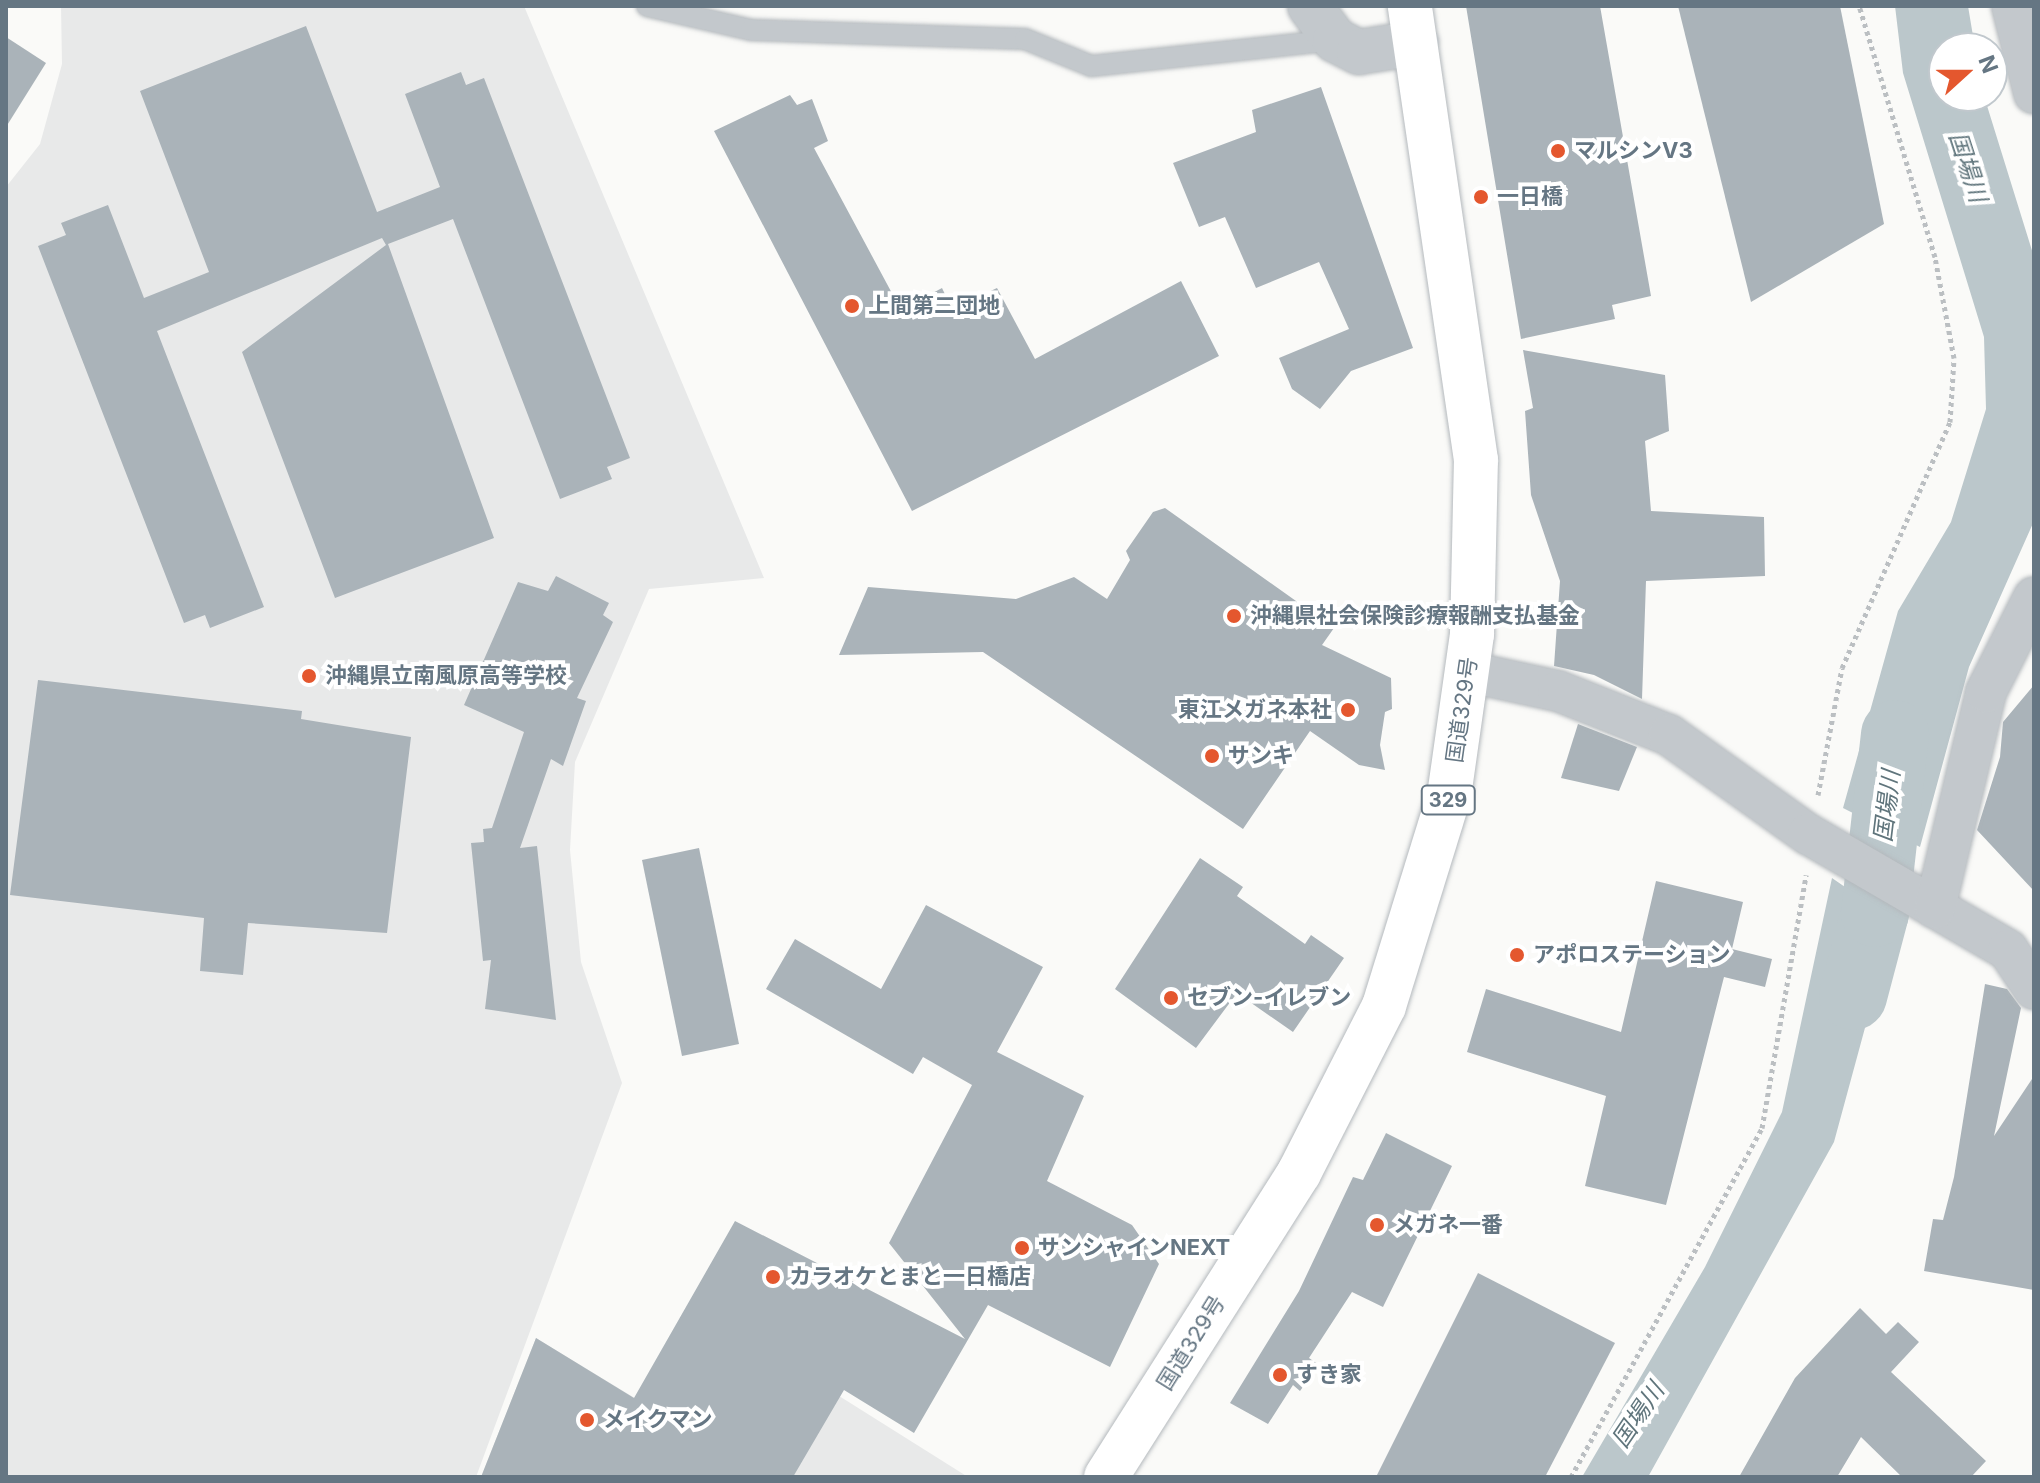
<!DOCTYPE html>
<html>
<head>
<meta charset="utf-8">
<style>
  body { margin:0 }
  #map { position:relative; width:2040px; height:1483px; overflow:hidden; background:#fafaf8; font-family:Inter,"Noto Sans JP",sans-serif }
  div>[style] { position:absolute }
  .built>* { inset:0; background:#e8e9e9 }
  .water>* { inset:0; background:#bbc7cb }
  .river>* { height:68px; margin:-34px; padding:0 34px; transform-origin:34px; border-radius:34px; background:#bbc7cb }
  .building>* { inset:0; background:#aab3b9 }
  .path>* { height:5px; margin-top:-2.5px; transform-origin:0; background:repeating-linear-gradient(90deg,#bbbfc2 0 4px,transparent 0 8px) }
  .roads { filter:drop-shadow(0 0 2px #b4b9bd) drop-shadow(0 0 2px #b4b9bd) }
  .service>* { height:20px; margin:-10px; padding:0 10px; transform-origin:10px; border-radius:10px; background:#c3c8cc }
  .minor>* { height:40px; margin:-20px; padding:0 20px; transform-origin:20px; border-radius:20px; background:#c3c8cc }
  .tertiary>* { height:44px; margin:-22px; padding:0 22px; transform-origin:22px; border-radius:22px; background:#c3c8cc }
  .trunk>* { height:44px; margin:-22px; padding:0 22px; transform-origin:22px; border-radius:22px; background:#fff }
  .dots>* { width:22px; height:22px; translate:-50% -50%; box-sizing:border-box; border:4px solid #fff; border-radius:50% }
  span { translate:-50% -50%; white-space:nowrap; text-align:center; line-height:1.15; -webkit-text-stroke:8px #fff; paint-order:stroke }
  .shield-label span { padding:2px 6px; background:#fff; border:2px solid; border-radius:6px; -webkit-text-stroke-width:0 }
  .shield-label { font-size:20px; color:#657683; font-weight:700 }
  .poi-label { font-size:22px; color:#657683; font-weight:700 }
  .left { translate:0 -50%; text-align:left }
  .right { translate:-100% -50%; text-align:right }
  .street-label { font-size:22px; color:#657683 }
  .water-label { font-size:24px; color:#60757c; font-style:italic }
  .frame { position:absolute; inset:0; border:8px solid #657683; pointer-events:none }
  .north { position:absolute; left:1928px; top:32px; width:80px; height:80px; box-sizing:border-box; background:#fff; border:2px solid #c1c8cd; border-radius:50%; rotate:69deg; font-size:22px; font-weight:700; line-height:32px; text-align:center; color:#657683 }
  .north::after { content:''; display:block; margin:auto; width:28px; height:36px; background:#e4572e; clip-path:polygon(50% 0,100% 100%,50% 72%,0 100%) }
</style>
</head>
<body>
<div id="map">
  <div class="built">
    <div style="clip-path:polygon(61px 6px,524px 6px,764px 578px,649px 589px,575px 762px,570px 850px,581px 962px,622px 1083px,476px 1477px,6px 1477px,6px 187px,40px 144px,62px 64px)"></div>
    <div style="clip-path:polygon(536px 1338px,699px 1437px,755px 1343px,968px 1477px,481px 1477px)"></div>
  </div>
  <div class="water">
    <div style="clip-path:polygon(1895px 6px,1968px 6px,1975px 48px,1944px 48px,1944px 96px,1984px 96px,2034px 257px,2034px 521px,1969px 667px,1920px 847px,1843px 808px,1898px 611px,1951px 522px,1986px 409px,1984px 337px,1903px 73px)"></div>
    <div style="clip-path:polygon(1832px 878px,1894px 921px,1834px 1142px,1648px 1477px,1582px 1477px,1705px 1267px,1782px 1112px)"></div>
  </div>
  <div class="river">
    <div style="left:1853px;top:996px;width:86px;rotate:-75.2deg"></div>
    <div style="left:1875px;top:913px;width:180px;rotate:-83.6deg"></div>
  </div>
  <div class="building">
    <div style="clip-path:polygon(1466px 6px,1600px 6px,1651px 296px,1612px 305px,1615px 319px,1521px 339px)"></div>
    <div style="clip-path:polygon(1678px 6px,1840px 6px,1884px 224px,1751px 302px)"></div>
    <div style="clip-path:polygon(306px 26px,377px 212px,440px 187px,405px 94px,461px 72px,466px 85px,484px 78px,630px 458px,607px 467px,612px 479px,560px 499px,453px 219px,388px 244px,494px 538px,335px 598px,242px 352px,386px 245px,382px 238px,157px 331px,264px 607px,210px 628px,205px 615px,184px 623px,38px 246px,66px 235px,61px 223px,108px 205px,144px 298px,209px 272px,140px 91px)"></div>
    <div style="clip-path:polygon(6px 37px,46px 63px,6px 127px)"></div>
    <div style="clip-path:polygon(1321px 87px,1413px 348px,1351px 371px,1320px 409px,1292px 389px,1279px 358px,1349px 329px,1319px 262px,1256px 288px,1225px 217px,1199px 227px,1173px 163px,1256px 132px,1252px 110px)"></div>
    <div style="clip-path:polygon(790px 95px,797px 105px,812px 99px,828px 141px,814px 148px,901px 310px,942px 288px,952px 309px,997px 288px,1035px 359px,1181px 281px,1219px 356px,912px 511px,714px 131px)"></div>
    <div style="clip-path:polygon(1523px 350px,1665px 375px,1669px 431px,1645px 441px,1651px 511px,1764px 517px,1765px 576px,1646px 581px,1642px 699px,1594px 675px,1554px 666px,1560px 581px,1531px 495px,1525px 411px,1533px 408px)"></div>
    <div style="clip-path:polygon(1165px 508px,1334px 628px,1322px 645px,1391px 678px,1392px 709px,1385px 712px,1380px 745px,1385px 770px,1359px 765px,1310px 731px,1243px 829px,983px 652px,839px 655px,868px 587px,1016px 599px,1074px 577px,1107px 599px,1130px 560px,1126px 551px,1153px 512px)"></div>
    <div style="clip-path:polygon(556px 576px,609px 603px,603px 615px,613px 622px,577px 698px,586px 701px,563px 766px,551px 759px,520px 848px,537px 846px,556px 1020px,485px 1009px,491px 960px,483px 961px,471px 843px,484px 842px,483px 829px,492px 828px,524px 732px,464px 705px,518px 582px,548px 591px)"></div>
    <div style="clip-path:polygon(38px 680px,302px 711px,301px 719px,411px 737px,387px 933px,248px 923px,243px 975px,200px 971px,204px 918px,10px 895px)"></div>
    <div style="clip-path:polygon(2034px 685px,2034px 891px,1977px 830px,2000px 757px,2003px 722px)"></div>
    <div style="clip-path:polygon(1578px 724px,1637px 747px,1619px 791px,1561px 778px)"></div>
    <div style="clip-path:polygon(699px 848px,739px 1044px,682px 1056px,642px 860px)"></div>
    <div style="clip-path:polygon(1200px 858px,1243px 887px,1237px 896px,1305px 944px,1311px 935px,1344px 958px,1293px 1032px,1237px 993px,1196px 1048px,1115px 989px)"></div>
    <div style="clip-path:polygon(1656px 881px,1743px 902px,1732px 949px,1772px 959px,1765px 987px,1724px 977px,1666px 1205px,1585px 1186px,1606px 1096px,1467px 1052px,1486px 989px,1621px 1032px)"></div>
    <div style="clip-path:polygon(926px 905px,1043px 967px,997px 1052px,1084px 1096px,1047px 1181px,1132px 1225px,1159px 1264px,1110px 1367px,988px 1305px,914px 1433px,844px 1390px,793px 1477px,481px 1477px,536px 1338px,634px 1398px,735px 1221px,965px 1339px,889px 1243px,972px 1085px,923px 1057px,913px 1074px,766px 989px,795px 939px,881px 989px)"></div>
    <div style="clip-path:polygon(1985px 984px,2007px 989px,2021px 1008px,1994px 1136px,2034px 1076px,2034px 1290px,1924px 1271px,1933px 1219px,1943px 1220px,1954px 1177px)"></div>
    <div style="clip-path:polygon(1386px 1133px,1452px 1166px,1383px 1307px,1352px 1292px,1309px 1358px,1319px 1365px,1300px 1391px,1293px 1385px,1268px 1424px,1230px 1403px,1299px 1291px,1353px 1177px,1363px 1180px)"></div>
    <div style="clip-path:polygon(1478px 1273px,1615px 1343px,1545px 1477px,1376px 1477px)"></div>
    <div style="clip-path:polygon(1860px 1308px,1886px 1334px,1898px 1322px,1919px 1342px,1891px 1372px,1986px 1461px,1971px 1477px,1902px 1477px,1861px 1437px,1837px 1477px,1739px 1477px,1795px 1378px)"></div>
  </div>
  <div class="path">
    <div style="left:1818px;top:795px;width:129px;rotate:-79.3deg"></div>
    <div style="left:1842px;top:668px;width:269px;rotate:-66.3deg"></div>
    <div style="left:1950px;top:422px;width:64px;rotate:-86.4deg"></div>
    <div style="left:1954px;top:358px;width:103px;rotate:-100.7deg"></div>
    <div style="left:1935px;top:257px;width:262px;rotate:-106.8deg"></div>
    <div style="left:1571px;top:1477px;width:398px;rotate:-61.3deg"></div>
    <div style="left:1762px;top:1128px;width:257px;rotate:-80.1deg"></div>
  </div>
  <div class="roads">
    <div class="service">
      <div style="left:647px;top:6px;width:107px;rotate:13deg"></div>
      <div style="left:751px;top:30px;width:274px;rotate:1.9deg"></div>
      <div style="left:1025px;top:39px;width:71px;rotate:22.2deg"></div>
      <div style="left:1091px;top:66px;width:245px;rotate:-6.1deg"></div>
    </div>
    <div class="minor">
      <div style="left:2012px;top:6px;width:90px;rotate:75.8deg"></div>
      <div style="left:1469px;top:672px;width:91px;rotate:12.1deg"></div>
      <div style="left:1558px;top:691px;width:119px;rotate:21.6deg"></div>
      <div style="left:1669px;top:735px;width:171px;rotate:35.5deg"></div>
      <div style="left:1808px;top:834px;width:231px;rotate:30.1deg"></div>
      <div style="left:2008px;top:950px;width:47px;rotate:56.3deg"></div>
      <div style="left:1935px;top:908px;width:222px;rotate:-76.7deg"></div>
      <div style="left:1986px;top:692px;width:106px;rotate:-63.2deg"></div>
    </div>
    <div class="tertiary">
      <div style="left:1310px;top:6px;width:42px;rotate:53.7deg"></div>
      <div style="left:1335px;top:40px;width:27px;rotate:27deg"></div>
      <div style="left:1359px;top:52px;width:58px;rotate:-9deg"></div>
    </div>
    <div class="trunk">
      <div style="left:1106px;top:1477px;width:360px;rotate:-57.6deg"></div>
      <div style="left:1299px;top:1173px;width:187px;rotate:-63deg"></div>
      <div style="left:1384px;top:1006px;width:220px;rotate:-72.8deg"></div>
      <div style="left:1449px;top:796px;width:164px;rotate:-81.9deg"></div>
      <div style="left:1472px;top:634px;width:174px;rotate:-88.7deg"></div>
      <div style="left:1476px;top:460px;width:459px;rotate:-98.3deg"></div>
    </div>
  </div>
  <div class="dots">
    <div style="left:1558px;top:151px;background:#e4572e"></div>
    <div style="left:1481px;top:197px;background:#e4572e"></div>
    <div style="left:852px;top:306px;background:#e4572e"></div>
    <div style="left:1234px;top:616px;background:#e4572e"></div>
    <div style="left:309px;top:676px;background:#e4572e"></div>
    <div style="left:1348px;top:710px;background:#e4572e"></div>
    <div style="left:1212px;top:756px;background:#e4572e"></div>
    <div style="left:1517px;top:955px;background:#e4572e"></div>
    <div style="left:1171px;top:998px;background:#e4572e"></div>
    <div style="left:1377px;top:1225px;background:#e4572e"></div>
    <div style="left:1022px;top:1248px;background:#e4572e"></div>
    <div style="left:773px;top:1277px;background:#e4572e"></div>
    <div style="left:1280px;top:1375px;background:#e4572e"></div>
    <div style="left:587px;top:1420px;background:#e4572e"></div>
  </div>
  <div class="shield-label">
    <span style="left:1448px;top:800px">329</span>
  </div>
  <div class="poi-label">
    <span class="left" style="left:1574px;top:151px">マルシンV3</span>
    <span class="left" style="left:1497px;top:197px">一日橋</span>
    <span class="left" style="left:868px;top:306px">上間第二団地</span>
    <span class="left" style="left:1250px;top:616px">沖縄県社会保険診療報酬支払基金</span>
    <span class="left" style="left:325px;top:676px">沖縄県立南風原高等学校</span>
    <span class="right" style="left:1332px;top:710px">東江メガネ本社</span>
    <span class="left" style="left:1228px;top:756px">サンキ</span>
    <span class="left" style="left:1533px;top:955px">アポロステーション</span>
    <span class="left" style="left:1187px;top:998px">セブン-イレブン</span>
    <span class="left" style="left:1393px;top:1225px">メガネ一番</span>
    <span class="left" style="left:1038px;top:1248px">サンシャインNEXT</span>
    <span class="left" style="left:789px;top:1277px">カラオケとまと一日橋店</span>
    <span class="left" style="left:1296px;top:1375px">すき家</span>
    <span class="left" style="left:603px;top:1420px">メイクマン</span>
  </div>
  <div class="street-label">
    <span style="left:1462px;top:710px;rotate:-82deg">国道329号</span>
    <span style="left:1191px;top:1343px;rotate:-58deg">国道329号</span>
  </div>
  <div class="water-label">
    <span style="left:1968px;top:167px;rotate:72deg">国場川</span>
    <span style="left:1887px;top:806px;rotate:-83deg">国場川</span>
    <span style="left:1638px;top:1415px;rotate:-56deg">国場川</span>
  </div>
  <div class="frame"></div>
  <div class="north">N</div>
</div>
</body>
</html>
